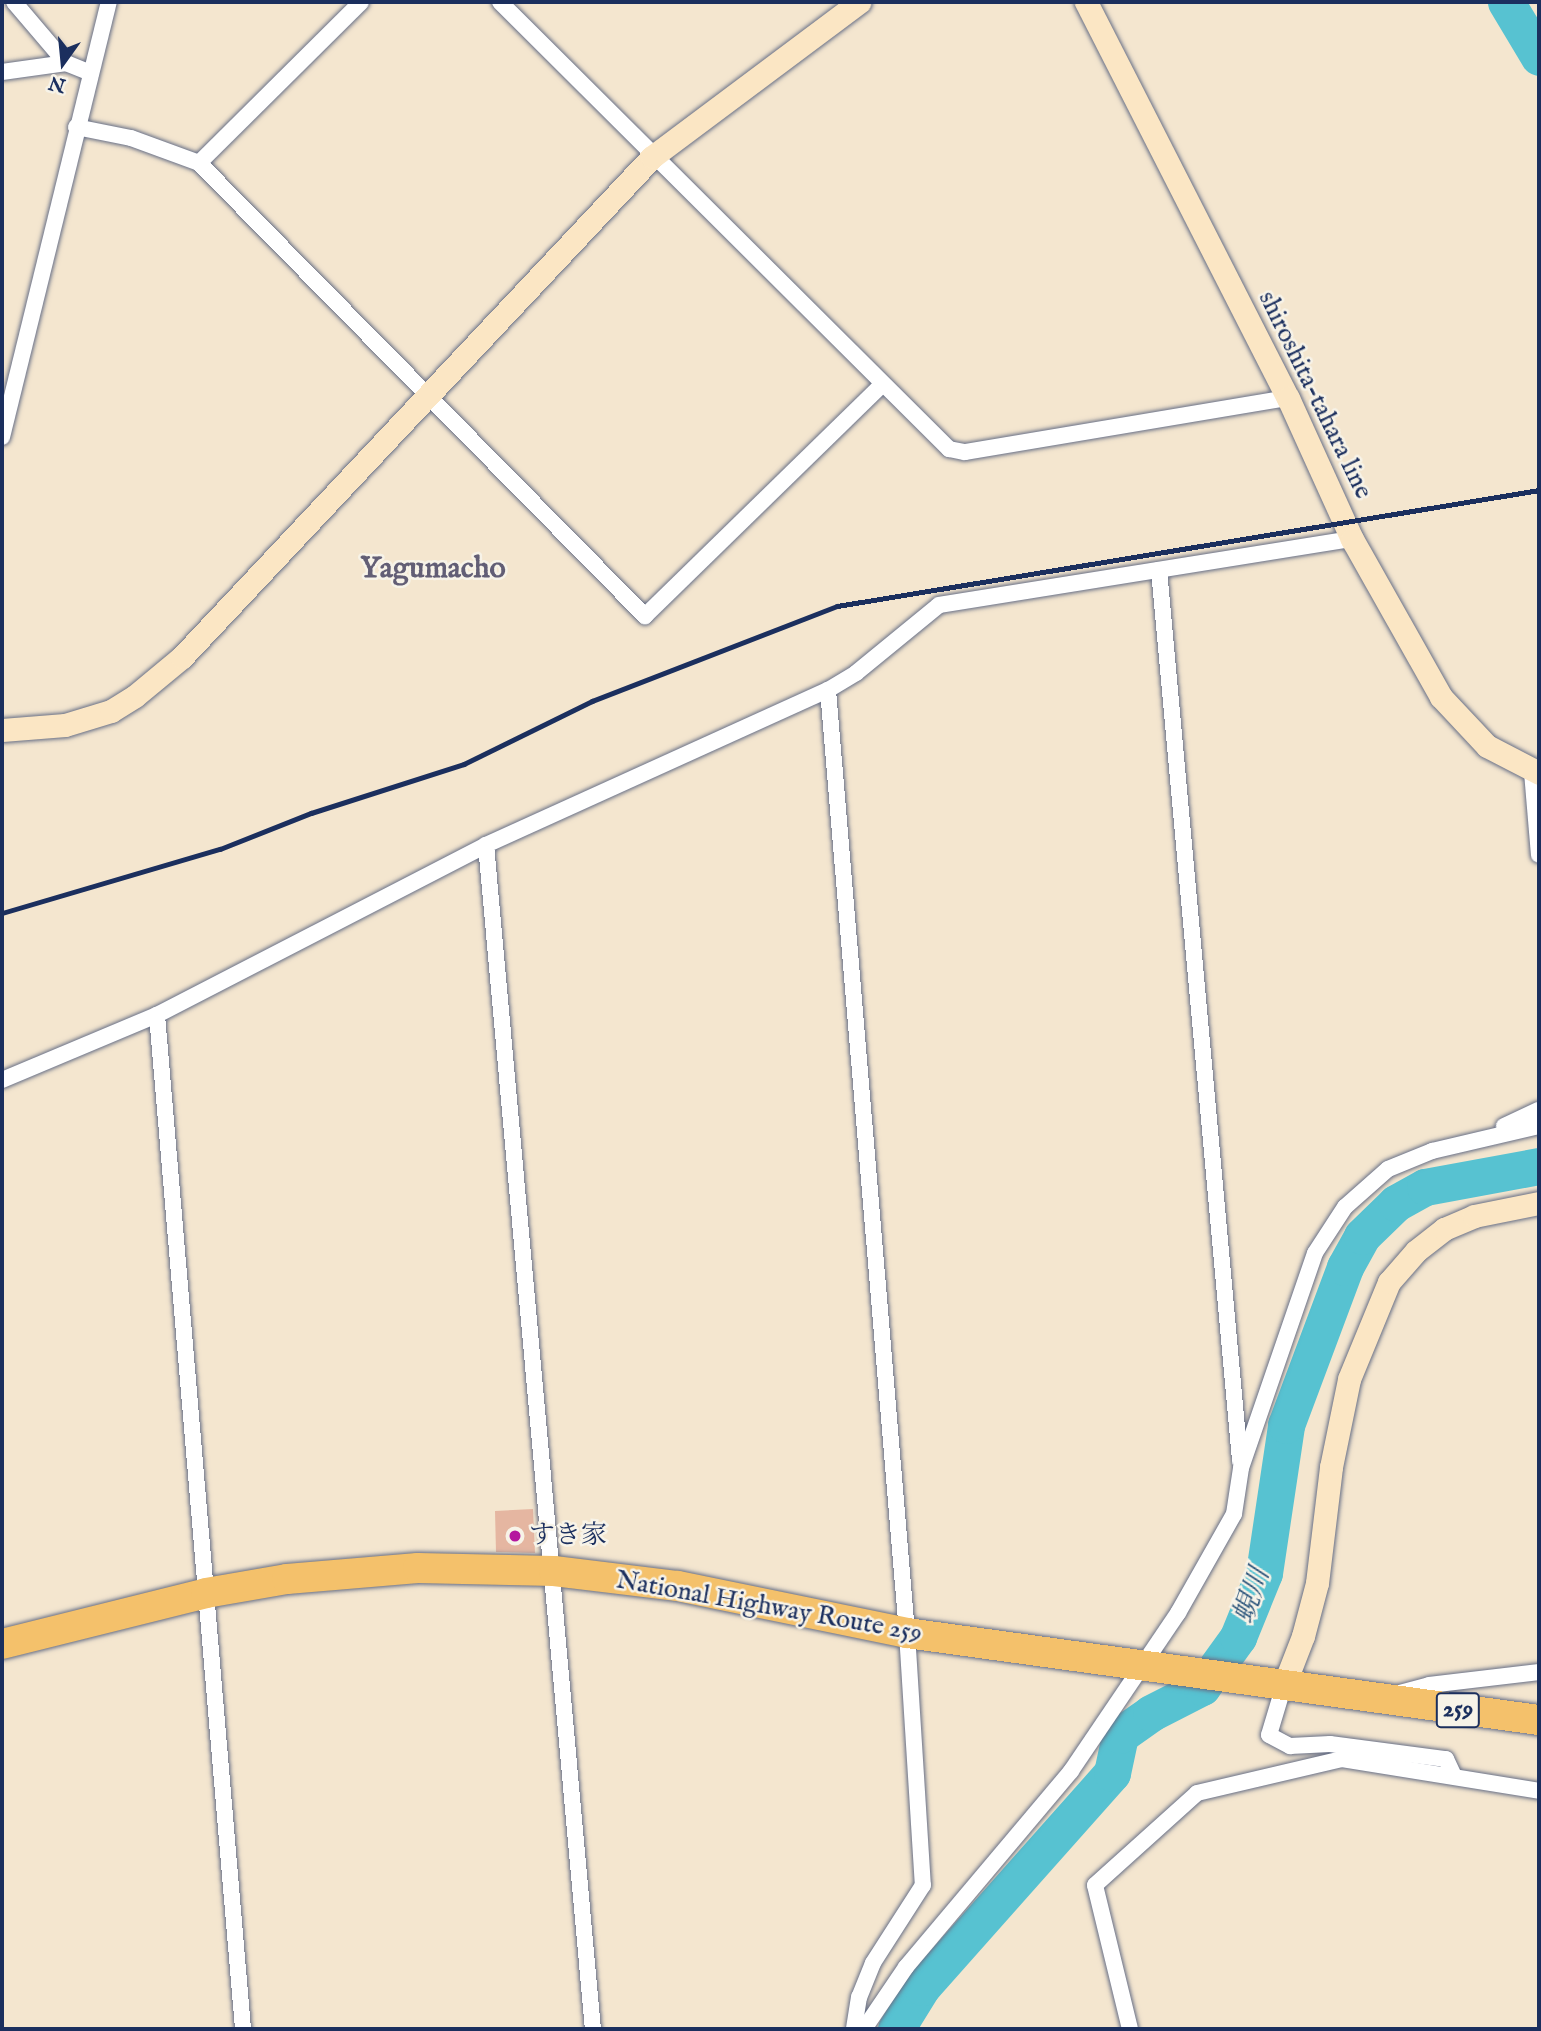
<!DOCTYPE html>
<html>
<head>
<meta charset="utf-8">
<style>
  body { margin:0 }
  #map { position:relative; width:1541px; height:2031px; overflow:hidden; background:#f4e6cf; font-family:"IM FELL English","Noto Serif JP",serif }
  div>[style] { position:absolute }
  .river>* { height:37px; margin:-18.5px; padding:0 18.5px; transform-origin:18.5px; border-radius:18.5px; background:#57c2d1 }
  .building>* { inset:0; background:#e5b6a1 }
  .roads { filter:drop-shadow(0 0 2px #676f86) drop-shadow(0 0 2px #676f86) }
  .street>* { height:16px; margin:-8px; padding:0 8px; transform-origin:8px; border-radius:8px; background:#fff }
  .secondary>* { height:23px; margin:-11.5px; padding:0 11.5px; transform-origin:11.5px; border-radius:11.5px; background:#fbe6c4 }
  .highway>* { height:30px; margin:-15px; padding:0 15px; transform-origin:15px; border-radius:15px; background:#f4c16b }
  .rail>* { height:5px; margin:-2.5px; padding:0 2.5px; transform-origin:2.5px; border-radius:2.5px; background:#1b2f5e }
  .dots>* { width:19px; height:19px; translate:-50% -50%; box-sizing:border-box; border:4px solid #f7f3e8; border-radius:50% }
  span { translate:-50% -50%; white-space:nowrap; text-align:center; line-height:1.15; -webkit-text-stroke:5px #f7f3e8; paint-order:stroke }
  .shield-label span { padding:2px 5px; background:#f7f3e8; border:2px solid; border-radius:5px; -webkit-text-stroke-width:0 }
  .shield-label { font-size:24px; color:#1b2f5e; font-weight:700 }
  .street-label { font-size:26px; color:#1b2f5e }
  .poi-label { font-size:26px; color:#1b2f5e }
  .left { translate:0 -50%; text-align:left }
  .water-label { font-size:28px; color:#2a547b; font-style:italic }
  .quarter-label { font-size:30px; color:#625e75; font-weight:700 }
  .frame { position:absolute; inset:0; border:4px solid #1b2f5e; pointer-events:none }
  .north { position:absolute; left:28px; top:28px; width:70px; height:70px; -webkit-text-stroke:5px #f7f3e8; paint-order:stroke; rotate:195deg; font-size:19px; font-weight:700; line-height:28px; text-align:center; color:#1b2f5e }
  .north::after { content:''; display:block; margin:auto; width:24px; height:32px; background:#1b2f5e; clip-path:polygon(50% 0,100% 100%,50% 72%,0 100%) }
</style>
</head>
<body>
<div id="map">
  <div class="river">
    <div style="left:1506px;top:2px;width:64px;rotate:59deg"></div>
    <div style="left:896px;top:2029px;width:49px;rotate:-58.2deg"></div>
    <div style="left:922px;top:1987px;width:286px;rotate:-48.4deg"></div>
    <div style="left:1112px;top:1773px;width:39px;rotate:-78deg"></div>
    <div style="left:1120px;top:1735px;width:38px;rotate:-35deg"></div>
    <div style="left:1151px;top:1713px;width:57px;rotate:-27deg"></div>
    <div style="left:1202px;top:1687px;width:62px;rotate:-54.2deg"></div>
    <div style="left:1238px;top:1637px;width:69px;rotate:-67.9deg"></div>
    <div style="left:1264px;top:1573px;width:150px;rotate:-81.5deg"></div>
    <div style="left:1286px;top:1425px;width:169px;rotate:-69.5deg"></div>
    <div style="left:1345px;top:1267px;width:35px;rotate:-61deg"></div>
    <div style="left:1362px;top:1236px;width:47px;rotate:-44.1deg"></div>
    <div style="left:1396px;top:1203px;width:33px;rotate:-29deg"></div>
    <div style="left:1425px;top:1187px;width:116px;rotate:-10.4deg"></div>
  </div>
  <div class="building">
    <div style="clip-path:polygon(533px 1509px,535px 1553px,496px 1552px,495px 1511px)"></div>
  </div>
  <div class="roads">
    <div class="street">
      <div style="left:14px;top:2px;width:80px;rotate:49.6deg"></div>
      <div style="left:500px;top:2px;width:634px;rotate:44.87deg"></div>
      <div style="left:949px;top:449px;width:16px;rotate:11deg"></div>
      <div style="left:965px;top:452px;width:327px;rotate:-9.5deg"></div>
      <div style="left:2px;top:72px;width:65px;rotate:-8deg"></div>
      <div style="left:66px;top:63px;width:27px;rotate:22deg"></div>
      <div style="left:76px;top:127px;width:56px;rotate:11.3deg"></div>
      <div style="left:131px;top:138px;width:72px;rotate:20.2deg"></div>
      <div style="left:199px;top:163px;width:636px;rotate:45.45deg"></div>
      <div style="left:645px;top:616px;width:332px;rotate:-44.3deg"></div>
      <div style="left:199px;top:163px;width:228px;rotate:-44.8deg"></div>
      <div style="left:2px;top:437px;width:448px;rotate:-76.2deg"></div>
      <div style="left:1159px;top:570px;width:894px;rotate:84.8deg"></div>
      <div style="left:828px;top:690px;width:946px;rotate:85.21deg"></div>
      <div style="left:907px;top:1633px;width:253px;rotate:86.4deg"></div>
      <div style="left:923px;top:1885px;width:93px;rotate:122.7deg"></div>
      <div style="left:873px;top:1963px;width:37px;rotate:112deg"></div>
      <div style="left:859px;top:1997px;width:32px;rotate:99deg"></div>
      <div style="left:1532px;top:772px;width:83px;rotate:85.2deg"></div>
      <div style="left:486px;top:845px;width:1189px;rotate:84.84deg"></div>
      <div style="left:157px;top:1015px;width:1018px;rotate:85.15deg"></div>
      <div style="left:2px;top:1080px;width:168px;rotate:-22.8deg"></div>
      <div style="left:157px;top:1015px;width:370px;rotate:-27.3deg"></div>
      <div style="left:486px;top:845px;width:375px;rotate:-24.4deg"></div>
      <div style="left:828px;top:690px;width:33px;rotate:-31deg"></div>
      <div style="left:856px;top:673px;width:107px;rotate:-39.3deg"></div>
      <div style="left:939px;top:605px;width:418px;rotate:-9.1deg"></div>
      <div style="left:1504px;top:1126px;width:38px;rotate:-25deg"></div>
      <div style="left:1284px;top:1685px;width:52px;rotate:106.7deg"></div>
      <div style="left:1269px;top:1735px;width:24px;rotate:28deg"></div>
      <div style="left:1290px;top:1746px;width:40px;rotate:-2.9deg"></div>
      <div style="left:1330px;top:1744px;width:117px;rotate:7.4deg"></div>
      <div style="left:1446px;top:1759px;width:19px;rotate:65deg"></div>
      <div style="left:1396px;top:1694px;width:34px;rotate:-15deg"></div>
      <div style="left:1429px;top:1685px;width:111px;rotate:-6.7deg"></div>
      <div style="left:864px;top:2029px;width:75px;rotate:-55.9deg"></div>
      <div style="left:906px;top:1967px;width:256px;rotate:-49.9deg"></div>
      <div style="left:1071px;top:1771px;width:191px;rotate:-55.9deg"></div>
      <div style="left:1178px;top:1613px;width:114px;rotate:-60.5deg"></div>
      <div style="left:1234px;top:1514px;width:47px;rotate:-81.3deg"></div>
      <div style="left:1241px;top:1468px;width:227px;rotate:-71deg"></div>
      <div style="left:1315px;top:1253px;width:55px;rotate:-56.9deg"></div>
      <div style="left:1345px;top:1207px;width:57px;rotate:-41.5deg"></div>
      <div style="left:1388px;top:1169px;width:48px;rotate:-22.2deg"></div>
      <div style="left:1432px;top:1151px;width:110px;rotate:-13.2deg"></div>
      <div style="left:1130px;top:2029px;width:148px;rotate:-103.7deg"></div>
      <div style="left:1095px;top:1885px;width:137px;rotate:-42deg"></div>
      <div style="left:1197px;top:1793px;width:149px;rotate:-13.2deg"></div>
      <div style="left:1342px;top:1759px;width:200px;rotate:9.2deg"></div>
    </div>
    <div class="secondary">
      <div style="left:1086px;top:2px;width:445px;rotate:63deg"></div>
      <div style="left:1288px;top:398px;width:155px;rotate:65.6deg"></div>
      <div style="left:1352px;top:539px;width:181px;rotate:60.6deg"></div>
      <div style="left:1441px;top:697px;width:67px;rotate:46.8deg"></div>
      <div style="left:1487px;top:746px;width:59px;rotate:27.4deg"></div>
      <div style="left:2px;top:730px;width:63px;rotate:-4.5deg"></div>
      <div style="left:65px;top:725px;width:48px;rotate:-16.9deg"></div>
      <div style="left:111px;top:711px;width:28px;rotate:-32deg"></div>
      <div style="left:135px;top:696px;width:61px;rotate:-39.7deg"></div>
      <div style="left:182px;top:657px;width:686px;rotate:-46.77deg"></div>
      <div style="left:652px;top:157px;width:259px;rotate:-36.8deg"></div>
      <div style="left:1284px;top:1685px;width:53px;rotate:-68.8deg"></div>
      <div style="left:1303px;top:1636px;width:55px;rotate:-75.2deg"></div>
      <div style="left:1317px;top:1583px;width:117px;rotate:-83.1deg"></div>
      <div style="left:1331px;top:1467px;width:90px;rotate:-78.4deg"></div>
      <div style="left:1349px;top:1379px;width:105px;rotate:-67.6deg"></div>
      <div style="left:1389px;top:1282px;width:41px;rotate:-48.9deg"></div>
      <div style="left:1416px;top:1251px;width:36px;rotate:-38deg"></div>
      <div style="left:1444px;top:1229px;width:33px;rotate:-23deg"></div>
      <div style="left:1474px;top:1216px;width:66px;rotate:-11.3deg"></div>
    </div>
    <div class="highway">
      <div style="left:2px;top:1644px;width:210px;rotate:-14deg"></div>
      <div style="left:206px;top:1593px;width:82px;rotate:-9.8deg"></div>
      <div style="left:287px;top:1579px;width:131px;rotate:-4.8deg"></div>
      <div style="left:418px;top:1568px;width:136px;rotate:1.3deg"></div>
      <div style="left:554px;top:1571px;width:125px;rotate:6.9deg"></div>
      <div style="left:678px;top:1586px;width:234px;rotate:11.6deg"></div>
      <div style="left:907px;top:1633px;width:638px;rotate:7.84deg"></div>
    </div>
  </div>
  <div class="rail">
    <div style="left:2px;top:913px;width:227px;rotate:-16.4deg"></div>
    <div style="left:220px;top:849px;width:98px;rotate:-21.6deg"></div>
    <div style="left:311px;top:813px;width:161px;rotate:-17.8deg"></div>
    <div style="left:464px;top:764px;width:143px;rotate:-26.2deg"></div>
    <div style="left:592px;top:701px;width:263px;rotate:-21.2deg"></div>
    <div style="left:837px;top:606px;width:712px;rotate:-9.38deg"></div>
  </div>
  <div class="dots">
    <div style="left:515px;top:1536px;background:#b5179e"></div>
  </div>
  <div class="shield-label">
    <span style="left:1458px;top:1710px">259</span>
  </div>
  <div class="street-label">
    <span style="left:1315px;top:395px;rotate:64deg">shiroshita-tahara line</span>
    <span style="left:769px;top:1607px;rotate:10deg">National Highway Route 259</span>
  </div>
  <div class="poi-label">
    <span class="left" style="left:529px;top:1536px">すき家</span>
  </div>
  <div class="water-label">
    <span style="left:1253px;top:1596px;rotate:-71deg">蜆川</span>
  </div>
  <div class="quarter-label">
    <span style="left:433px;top:569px">Yagumacho</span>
  </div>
  <div class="frame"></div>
  <div class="north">N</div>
</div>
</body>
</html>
